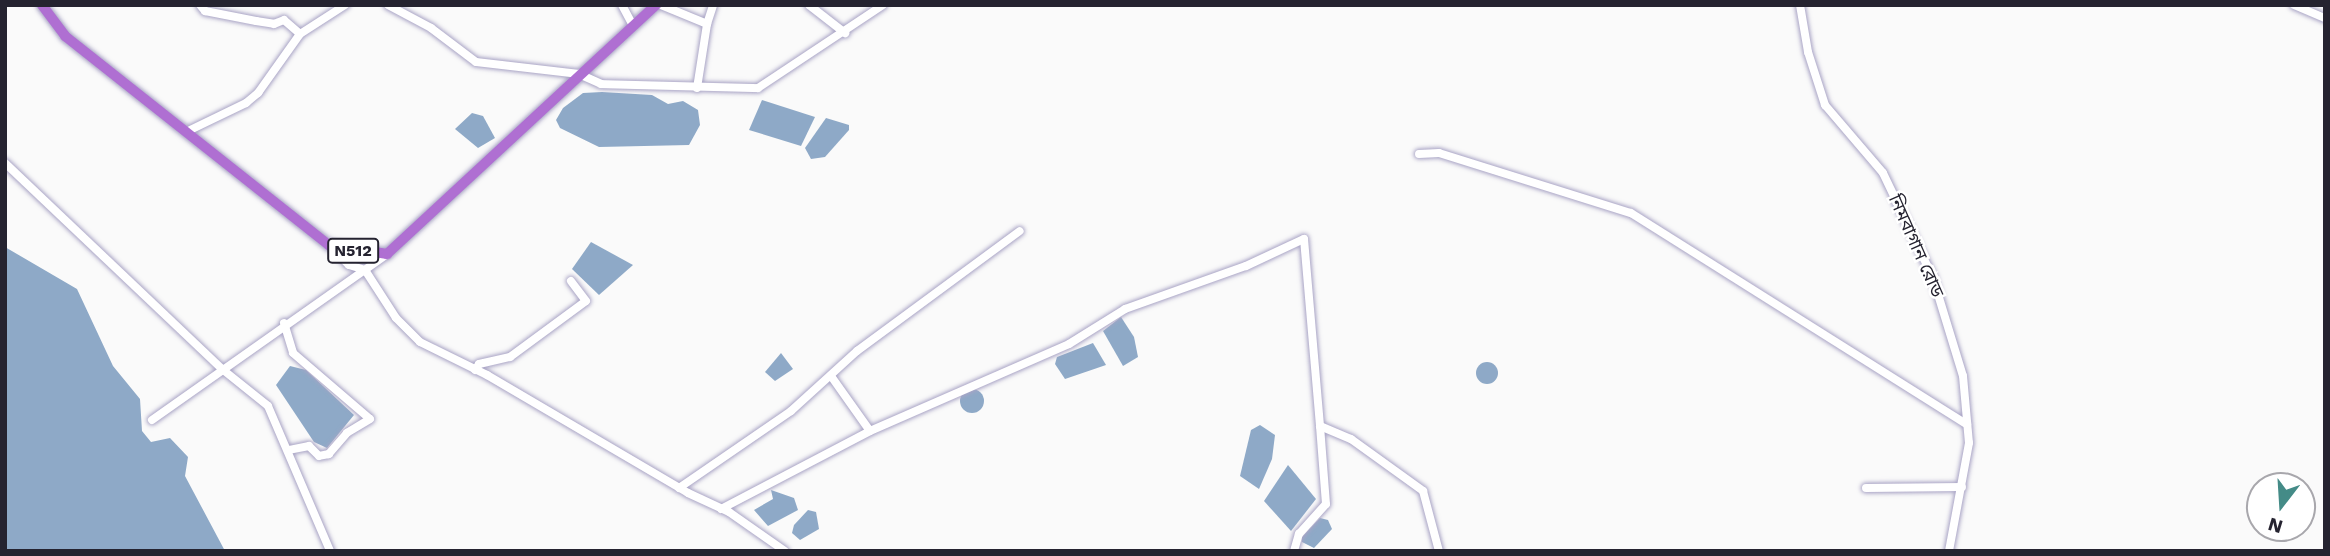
<!DOCTYPE html>
<html>
<head>
<meta charset="utf-8">
<style>
  body { margin:0 }
  #map { position:relative; width:2330px; height:556px; overflow:hidden; background:#fafafa; font-family:"Work Sans","Noto Sans Bengali",sans-serif }
  div>[style] { position:absolute }
  .water>* { inset:0; background:#8ea9c7 }
  .round { border-radius:50% }
  .roads { filter:drop-shadow(0 0 2px #a9a4c5) drop-shadow(0 0 2px #a9a4c5) }
  .minor>* { height:8px; margin:-4px; padding:0 4px; transform-origin:4px; border-radius:4px; background:#fff }
  .highway>* { height:10px; margin:-5px; padding:0 5px; transform-origin:5px; border-radius:5px; background:#af6fd2 }
  span { translate:-50% -50%; white-space:nowrap; text-align:center; line-height:1.15; -webkit-text-stroke:5px #fff; paint-order:stroke }
  .shield-label span { padding:2px 5px; background:#fff; border:2px solid; border-radius:5px; -webkit-text-stroke-width:0 }
  .shield-label { font-size:16px; color:#252330; font-weight:700 }
  .street-label { font-size:18px; color:#252330 }
  .frame { position:absolute; inset:0; border:7px solid #252330; pointer-events:none }
  .north { position:absolute; left:2246px; top:472px; width:70px; height:70px; box-sizing:border-box; background:#fff; border:2px solid #a8a7ac; border-radius:50%; rotate:197deg; font-size:19px; font-weight:700; line-height:28px; text-align:center; color:#252330 }
  .north::after { content:''; display:block; margin:auto; width:24px; height:32px; background:#448b87; clip-path:polygon(50% 0,100% 100%,50% 72%,0 100%) }
</style>
</head>
<body>
<div id="map">
  <div class="water">
    <div style="clip-path:polygon(602px 92px,652px 95px,668px 104px,683px 101px,698px 110px,700px 125px,689px 145px,599px 147px,560px 128px,556px 120px,563px 108px,583px 93px)"></div>
    <div style="clip-path:polygon(762px 100px,815px 117px,801px 146px,749px 130px)"></div>
    <div style="clip-path:polygon(472px 113px,483px 116px,495px 138px,478px 148px,455px 129px)"></div>
    <div style="clip-path:polygon(826px 118px,849px 125px,849px 130px,825px 157px,811px 159px,805px 148px)"></div>
    <div style="clip-path:polygon(591px 242px,633px 265px,599px 295px,572px 269px)"></div>
    <div style="clip-path:polygon(5px 247px,77px 289px,113px 366px,140px 399px,142px 431px,151px 442px,170px 438px,188px 457px,185px 476px,225px 551px,5px 551px)"></div>
    <div style="clip-path:polygon(1121px 317px,1134px 337px,1138px 357px,1123px 366px,1103px 331px)"></div>
    <div style="clip-path:polygon(1093px 343px,1106px 365px,1065px 379px,1055px 364px,1057px 357px)"></div>
    <div style="clip-path:polygon(781px 353px,793px 369px,775px 381px,765px 372px)"></div>
    <div class="round" style="left:1476px;top:362px;width:22px;height:22px"></div>
    <div style="clip-path:polygon(290px 366px,306px 370px,354px 415px,327px 448px,314px 442px,276px 385px)"></div>
    <div class="round" style="left:960px;top:389px;width:24px;height:24px"></div>
    <div style="clip-path:polygon(1260px 425px,1275px 435px,1272px 459px,1259px 489px,1240px 476px,1251px 430px)"></div>
    <div style="clip-path:polygon(1288px 465px,1316px 499px,1291px 531px,1264px 501px)"></div>
    <div style="clip-path:polygon(771px 490px,794px 498px,798px 510px,768px 526px,754px 510px,773px 499px)"></div>
    <div style="clip-path:polygon(808px 510px,816px 512px,819px 529px,800px 540px,792px 533px,794px 525px)"></div>
    <div style="clip-path:polygon(1320px 518px,1328px 520px,1332px 529px,1314px 548px,1302px 542px,1302px 537px)"></div>
  </div>
  <div class="roads">
    <div class="minor">
      <div style="left:200px;top:5px;width:8px;rotate:50deg"></div>
      <div style="left:205px;top:11px;width:52px;rotate:11.1deg"></div>
      <div style="left:256px;top:21px;width:18px;rotate:9deg"></div>
      <div style="left:274px;top:24px;width:11px;rotate:-22deg"></div>
      <div style="left:284px;top:20px;width:21px;rotate:41deg"></div>
      <div style="left:388px;top:5px;width:49px;rotate:28.1deg"></div>
      <div style="left:431px;top:28px;width:56px;rotate:37.1deg"></div>
      <div style="left:476px;top:62px;width:104px;rotate:6.6deg"></div>
      <div style="left:579px;top:74px;width:24px;rotate:24deg"></div>
      <div style="left:601px;top:84px;width:157px;rotate:1.5deg"></div>
      <div style="left:758px;top:88px;width:150px;rotate:-33.6deg"></div>
      <div style="left:622px;top:5px;width:24px;rotate:62deg"></div>
      <div style="left:661px;top:5px;width:50px;rotate:22.4deg"></div>
      <div style="left:707px;top:24px;width:20px;rotate:-72deg"></div>
      <div style="left:809px;top:5px;width:46px;rotate:37.9deg"></div>
      <div style="left:1800px;top:5px;width:48px;rotate:80.3deg"></div>
      <div style="left:1808px;top:52px;width:56px;rotate:72.2deg"></div>
      <div style="left:1825px;top:105px;width:89px;rotate:49.5deg"></div>
      <div style="left:1883px;top:173px;width:116px;rotate:64.5deg"></div>
      <div style="left:1933px;top:278px;width:102px;rotate:73deg"></div>
      <div style="left:1963px;top:376px;width:67px;rotate:84.9deg"></div>
      <div style="left:1969px;top:443px;width:110px;rotate:100.5deg"></div>
      <div style="left:2294px;top:5px;width:34px;rotate:23deg"></div>
      <div style="left:697px;top:88px;width:65px;rotate:-81.1deg"></div>
      <div style="left:186px;top:132px;width:67px;rotate:-25.8deg"></div>
      <div style="left:246px;top:103px;width:16px;rotate:-40deg"></div>
      <div style="left:258px;top:93px;width:72px;rotate:-54.6deg"></div>
      <div style="left:300px;top:34px;width:54px;rotate:-32.8deg"></div>
      <div style="left:1419px;top:154px;width:20px;rotate:-3deg"></div>
      <div style="left:1439px;top:153px;width:201px;rotate:17.4deg"></div>
      <div style="left:1631px;top:213px;width:397px;rotate:32.2deg"></div>
      <div style="left:5px;top:163px;width:299px;rotate:43.5deg"></div>
      <div style="left:222px;top:369px;width:59px;rotate:38.8deg"></div>
      <div style="left:268px;top:406px;width:158px;rotate:66.8deg"></div>
      <div style="left:329px;top:245px;width:28px;rotate:45deg"></div>
      <div style="left:349px;top:265px;width:17px;rotate:17deg"></div>
      <div style="left:365px;top:270px;width:57px;rotate:57.1deg"></div>
      <div style="left:396px;top:318px;width:34px;rotate:45deg"></div>
      <div style="left:420px;top:342px;width:75px;rotate:26.2deg"></div>
      <div style="left:487px;top:375px;width:233px;rotate:30.4deg"></div>
      <div style="left:688px;top:493px;width:45px;rotate:24.9deg"></div>
      <div style="left:729px;top:512px;width:68px;rotate:34.9deg"></div>
      <div style="left:284px;top:323px;width:31px;rotate:73deg"></div>
      <div style="left:293px;top:353px;width:101px;rotate:40.6deg"></div>
      <div style="left:370px;top:419px;width:27px;rotate:149deg"></div>
      <div style="left:347px;top:433px;width:28px;rotate:131deg"></div>
      <div style="left:329px;top:454px;width:10px;rotate:169deg"></div>
      <div style="left:319px;top:456px;width:14px;rotate:-135deg"></div>
      <div style="left:309px;top:446px;width:20px;rotate:169deg"></div>
      <div style="left:475px;top:370px;width:7px;rotate:-56deg"></div>
      <div style="left:479px;top:364px;width:32px;rotate:-13deg"></div>
      <div style="left:510px;top:357px;width:94px;rotate:-36.4deg"></div>
      <div style="left:586px;top:301px;width:25px;rotate:-127deg"></div>
      <div style="left:831px;top:376px;width:67px;rotate:54.7deg"></div>
      <div style="left:152px;top:420px;width:288px;rotate:-35.2deg"></div>
      <div style="left:679px;top:488px;width:136px;rotate:-34.5deg"></div>
      <div style="left:791px;top:411px;width:89px;rotate:-42.3deg"></div>
      <div style="left:857px;top:351px;width:202px;rotate:-36.4deg"></div>
      <div style="left:1866px;top:488px;width:96px;rotate:-0.6deg"></div>
      <div style="left:721px;top:509px;width:168px;rotate:-27.6deg"></div>
      <div style="left:870px;top:431px;width:217px;rotate:-23.6deg"></div>
      <div style="left:1069px;top:344px;width:66px;rotate:-32deg"></div>
      <div style="left:1125px;top:309px;width:128px;rotate:-19.6deg"></div>
      <div style="left:1246px;top:266px;width:64px;rotate:-25deg"></div>
      <div style="left:1304px;top:239px;width:188px;rotate:85.1deg"></div>
      <div style="left:1320px;top:426px;width:34px;rotate:23deg"></div>
      <div style="left:1351px;top:439px;width:89px;rotate:35.8deg"></div>
      <div style="left:1423px;top:491px;width:62px;rotate:75.1deg"></div>
      <div style="left:1294px;top:551px;width:18px;rotate:-74deg"></div>
      <div style="left:1299px;top:534px;width:40px;rotate:-48deg"></div>
      <div style="left:1326px;top:504px;width:78px;rotate:-94.4deg"></div>
    </div>
    <div class="highway">
      <div style="left:42px;top:5px;width:39px;rotate:53deg"></div>
      <div style="left:65px;top:36px;width:337px;rotate:38.4deg"></div>
      <div style="left:329px;top:245px;width:59px;rotate:8.8deg"></div>
      <div style="left:387px;top:254px;width:367px;rotate:-42.8deg"></div>
    </div>
  </div>
  <div class="shield-label">
    <span style="left:353px;top:251px">N512</span>
  </div>
  <div class="street-label">
    <span style="left:1916px;top:246px;rotate:66deg">নিমবাগান রোড</span>
  </div>
  <div class="frame"></div>
  <div class="north">N</div>
</div>
</body>
</html>
